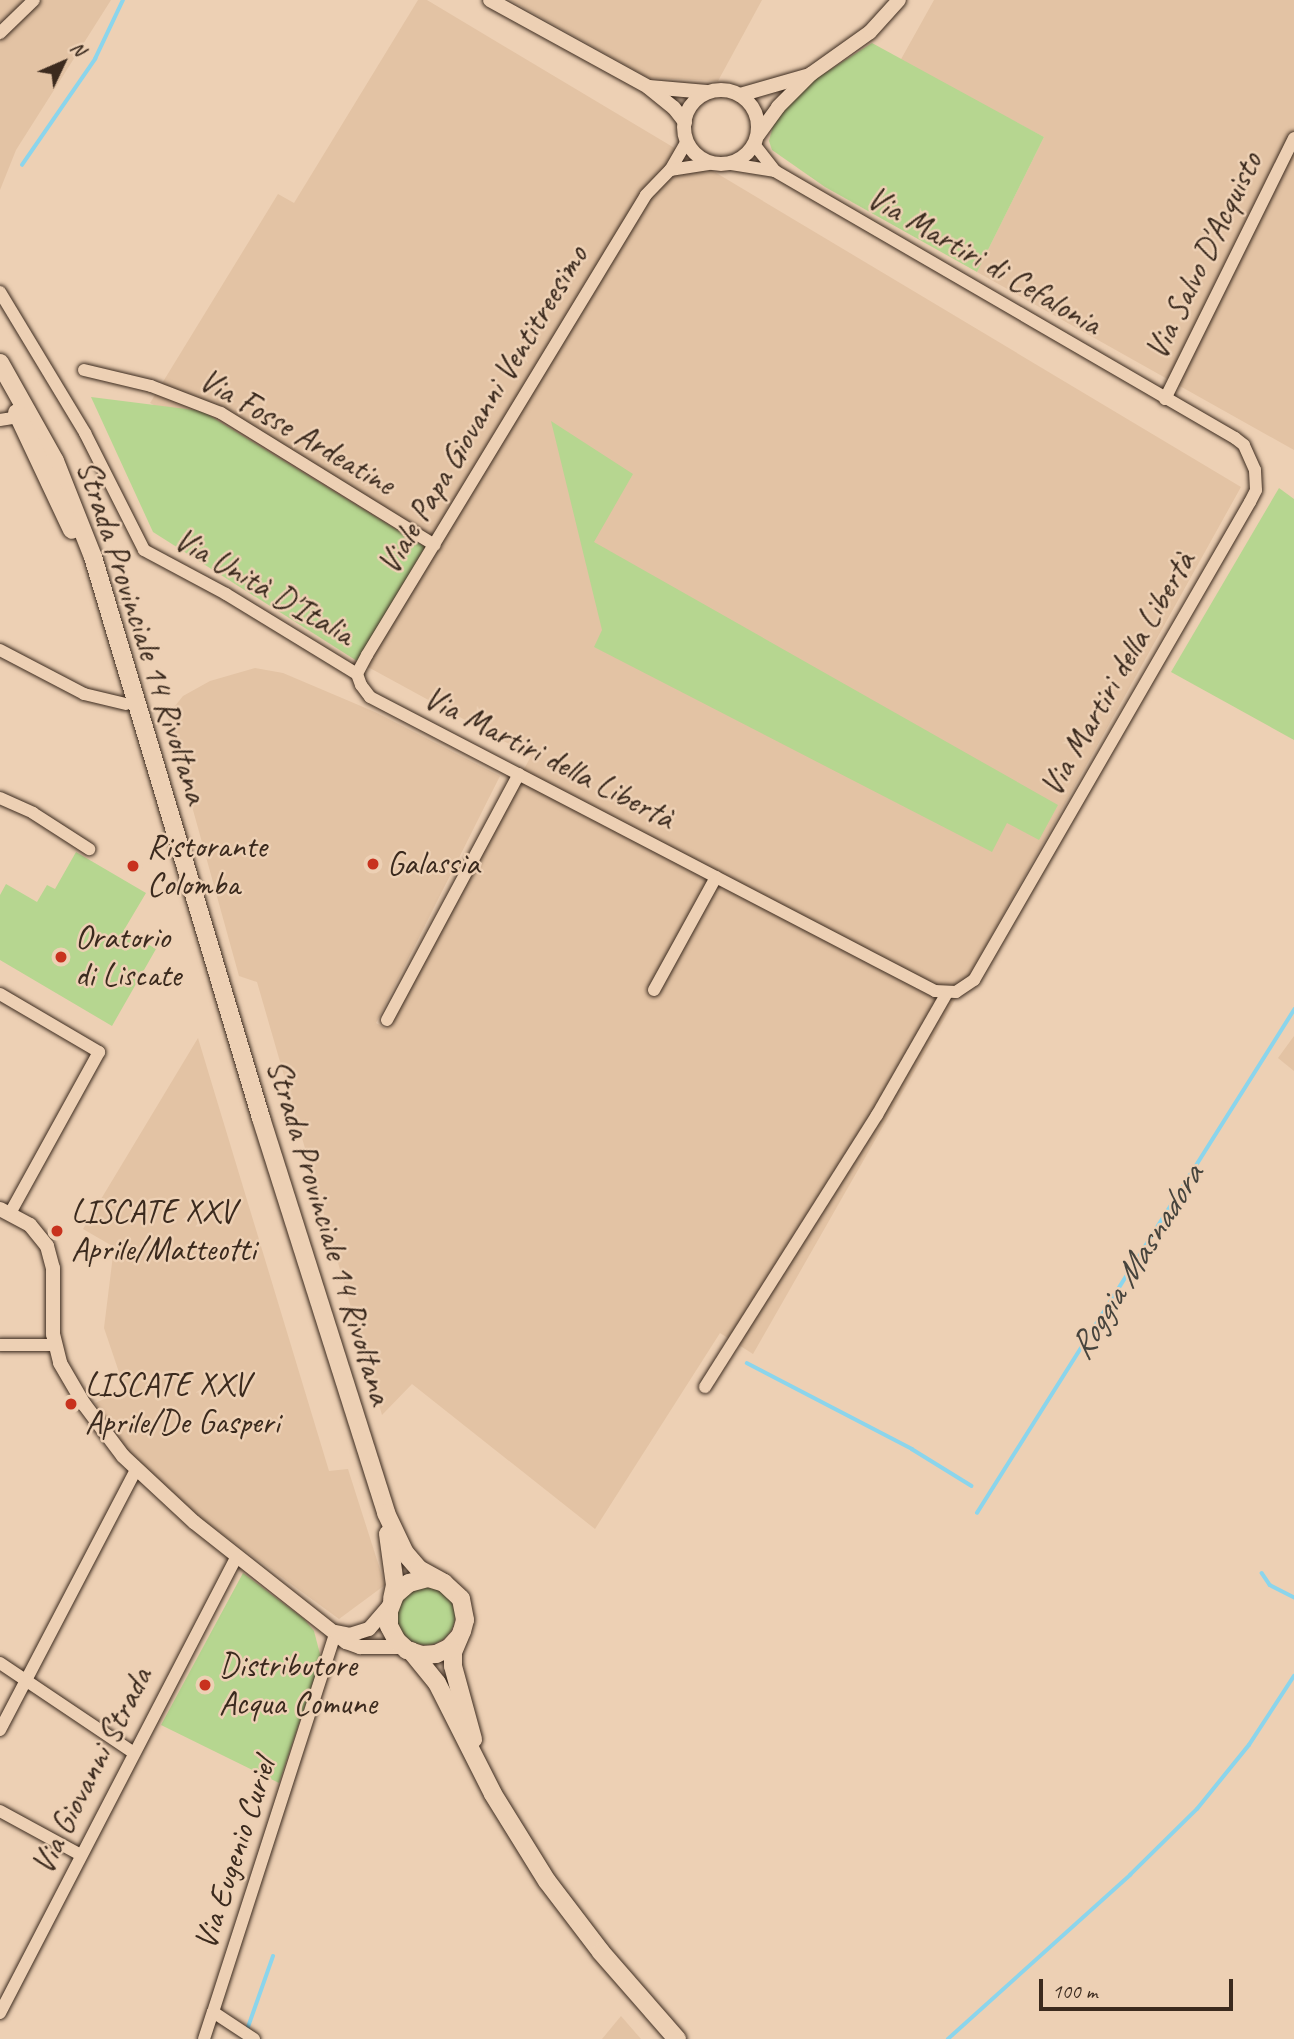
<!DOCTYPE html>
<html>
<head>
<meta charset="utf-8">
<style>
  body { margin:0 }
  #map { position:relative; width:1294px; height:2039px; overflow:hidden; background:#edd0b4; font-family:Caveat,sans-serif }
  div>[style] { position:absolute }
  .built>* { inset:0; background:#e3c3a4 }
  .green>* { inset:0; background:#b6d690 }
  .round { border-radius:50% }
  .stream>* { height:3.5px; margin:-1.75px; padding:0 1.75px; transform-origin:1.75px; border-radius:1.75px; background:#8bd5ec }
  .roads { filter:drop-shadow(0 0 2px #3b2a1e) drop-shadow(0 0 2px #3b2a1e) }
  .minor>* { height:12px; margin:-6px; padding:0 6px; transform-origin:6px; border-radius:6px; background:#edd0b4 }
  .tertiary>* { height:14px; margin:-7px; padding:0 7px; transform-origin:7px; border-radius:7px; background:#edd0b4 }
  .tertiary>.ring { margin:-7px; padding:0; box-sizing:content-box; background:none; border:14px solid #edd0b4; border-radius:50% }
  .primary>* { height:18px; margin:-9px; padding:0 9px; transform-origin:9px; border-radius:9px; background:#edd0b4 }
  .dots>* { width:19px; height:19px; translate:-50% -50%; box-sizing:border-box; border:4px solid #edd0b4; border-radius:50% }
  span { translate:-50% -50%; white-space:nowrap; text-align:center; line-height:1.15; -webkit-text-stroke:5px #edd0b4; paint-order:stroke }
  .street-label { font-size:33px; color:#3b2a1e }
  .poi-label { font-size:33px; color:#3b2a1e }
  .left { translate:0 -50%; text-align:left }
  .water-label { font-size:35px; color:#47443d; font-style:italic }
  .north { position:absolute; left:28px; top:28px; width:70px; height:70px; -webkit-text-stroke:5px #edd0b4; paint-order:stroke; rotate:46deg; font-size:19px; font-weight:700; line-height:28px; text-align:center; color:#3b2a1e }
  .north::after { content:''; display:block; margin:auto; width:24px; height:32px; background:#3b2a1e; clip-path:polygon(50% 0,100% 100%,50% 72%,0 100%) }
  .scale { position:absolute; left:1039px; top:1979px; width:194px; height:32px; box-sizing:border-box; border:4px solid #3b2a1e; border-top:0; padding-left:9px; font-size:21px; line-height:24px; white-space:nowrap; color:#3b2a1e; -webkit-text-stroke:5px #edd0b4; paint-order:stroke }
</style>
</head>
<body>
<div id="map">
  <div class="built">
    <div style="clip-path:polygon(0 0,111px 0,16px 150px,0 190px)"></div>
    <div style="clip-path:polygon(418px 0,427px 0,1241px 487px,983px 951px,753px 1354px,720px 1333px,595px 1529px,412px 1384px,382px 1415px,257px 982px,239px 976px,167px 716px,183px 696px,210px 681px,255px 668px,283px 673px,375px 712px,500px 776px,376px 1023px,386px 1029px,531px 756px,357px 661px,425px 547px,150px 403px,278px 194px,294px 203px)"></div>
    <div style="clip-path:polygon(510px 0,762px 0,718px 81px,649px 78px)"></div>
    <div style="clip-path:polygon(934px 0,1294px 0,1294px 450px,977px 272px,1044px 137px,900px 61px)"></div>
    <div style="clip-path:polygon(1294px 1036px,1294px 1071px,1278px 1058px)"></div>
    <div style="clip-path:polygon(198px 1038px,329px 1471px,348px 1469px,385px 1585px,339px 1619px,202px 1519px,126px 1449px,95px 1403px,125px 1390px,104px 1328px,114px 1247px,83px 1229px)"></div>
    <div style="clip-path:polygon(621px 2016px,641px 2039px,602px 2039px)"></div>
  </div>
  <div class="green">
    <div style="clip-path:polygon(872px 43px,1044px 137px,977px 272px,825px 187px,772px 150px,769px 141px,773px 126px,791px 102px,808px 84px)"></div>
    <div style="clip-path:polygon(91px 397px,202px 411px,425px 547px,357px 661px,153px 532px)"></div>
    <div style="clip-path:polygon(551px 421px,633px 474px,594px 542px,1058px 805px,1039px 840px,1007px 823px,992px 852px,594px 647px,602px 630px)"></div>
    <div style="clip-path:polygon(1279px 488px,1294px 499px,1294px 740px,1171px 672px)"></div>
    <div style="clip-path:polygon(76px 852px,146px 893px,124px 930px,156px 949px,112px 1026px,0 960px,0 895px,6px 884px,37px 902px,47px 885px,55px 889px)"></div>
    <div style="clip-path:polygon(243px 1573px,304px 1619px,314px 1631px,321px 1658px,279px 1783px,161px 1725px)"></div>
    <div class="round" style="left:397px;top:1587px;width:58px;height:58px"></div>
  </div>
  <div class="stream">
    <div style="left:22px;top:165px;width:129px;rotate:-55.4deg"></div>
    <div style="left:95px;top:59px;width:65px;rotate:-64.6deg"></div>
    <div style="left:747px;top:1363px;width:186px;rotate:27.5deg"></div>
    <div style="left:912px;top:1449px;width:70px;rotate:31.7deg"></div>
    <div style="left:977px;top:1513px;width:595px;rotate:-57.78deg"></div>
    <div style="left:1262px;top:1573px;width:14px;rotate:56deg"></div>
    <div style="left:1270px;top:1585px;width:27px;rotate:27deg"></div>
    <div style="left:247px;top:2030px;width:78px;rotate:-70.6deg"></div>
    <div style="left:948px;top:2039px;width:245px;rotate:-42deg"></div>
    <div style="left:1130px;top:1875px;width:94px;rotate:-44.6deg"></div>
    <div style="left:1197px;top:1809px;width:82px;rotate:-50.9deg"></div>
    <div style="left:1249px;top:1745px;width:82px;rotate:-56.9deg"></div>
  </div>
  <div class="roads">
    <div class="minor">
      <div style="left:0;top:33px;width:47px;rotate:-44.1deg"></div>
      <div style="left:687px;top:141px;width:34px;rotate:120deg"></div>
      <div style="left:670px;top:170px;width:35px;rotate:134deg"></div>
      <div style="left:646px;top:195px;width:538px;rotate:121.24deg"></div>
      <div style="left:367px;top:655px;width:21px;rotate:118deg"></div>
      <div style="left:357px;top:674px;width:12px;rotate:70deg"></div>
      <div style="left:361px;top:685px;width:15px;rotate:53deg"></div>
      <div style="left:370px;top:697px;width:637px;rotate:27.49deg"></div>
      <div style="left:935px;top:991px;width:21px;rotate:3deg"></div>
      <div style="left:956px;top:992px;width:22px;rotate:-34deg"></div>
      <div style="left:974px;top:980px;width:552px;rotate:-60deg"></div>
      <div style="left:1250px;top:502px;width:13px;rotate:-63deg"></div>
      <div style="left:1256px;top:490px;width:20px;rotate:-93deg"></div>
      <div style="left:1255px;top:470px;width:27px;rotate:-114deg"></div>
      <div style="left:1244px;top:445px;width:11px;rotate:-142deg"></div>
      <div style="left:1235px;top:438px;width:532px;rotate:-149.87deg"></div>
      <div style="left:775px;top:171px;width:34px;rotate:-128deg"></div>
      <div style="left:725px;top:163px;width:51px;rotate:9.1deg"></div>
      <div style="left:670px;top:170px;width:47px;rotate:-8.7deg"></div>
      <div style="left:0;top:292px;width:165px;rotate:58.9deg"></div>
      <div style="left:85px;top:433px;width:131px;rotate:63.2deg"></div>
      <div style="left:144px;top:550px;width:93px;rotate:28.2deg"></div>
      <div style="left:226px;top:594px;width:153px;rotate:31.4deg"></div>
      <div style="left:84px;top:370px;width:69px;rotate:13.4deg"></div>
      <div style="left:151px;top:386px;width:75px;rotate:21.1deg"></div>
      <div style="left:221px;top:413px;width:251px;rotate:31.7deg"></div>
      <div style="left:1165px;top:399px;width:291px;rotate:-63.7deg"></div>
      <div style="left:0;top:420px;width:20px;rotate:-9deg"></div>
      <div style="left:0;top:650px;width:95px;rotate:27.6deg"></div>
      <div style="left:84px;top:694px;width:43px;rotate:13.4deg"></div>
      <div style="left:0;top:798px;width:36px;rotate:24deg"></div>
      <div style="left:33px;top:813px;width:67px;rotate:32.7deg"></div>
      <div style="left:654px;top:990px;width:129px;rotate:-61.2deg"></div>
      <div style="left:0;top:994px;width:115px;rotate:30.4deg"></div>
      <div style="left:99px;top:1052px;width:184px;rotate:118.9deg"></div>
      <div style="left:387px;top:1020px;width:279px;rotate:-61.8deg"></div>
      <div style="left:0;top:1345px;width:55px"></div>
      <div style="left:705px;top:1387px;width:322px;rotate:-57.7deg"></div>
      <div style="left:877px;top:1115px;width:141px;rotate:-60.2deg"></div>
      <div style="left:0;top:1663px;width:161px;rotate:33.9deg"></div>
      <div style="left:0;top:1730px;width:293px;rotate:-62.4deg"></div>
      <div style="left:0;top:1811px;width:92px;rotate:28.5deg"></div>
      <div style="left:0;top:2013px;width:515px;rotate:-62.59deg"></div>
      <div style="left:204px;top:2039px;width:28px;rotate:-72deg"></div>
      <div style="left:254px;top:2039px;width:49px;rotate:-146.6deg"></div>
      <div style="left:213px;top:2012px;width:399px;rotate:-72.1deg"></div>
    </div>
    <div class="tertiary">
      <div style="left:490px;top:0;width:180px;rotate:28.8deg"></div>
      <div style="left:648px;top:87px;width:33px;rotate:39deg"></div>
      <div style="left:674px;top:108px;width:18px;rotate:52deg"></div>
      <div style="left:649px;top:87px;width:58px;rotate:4.9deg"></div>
      <div class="ring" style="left:684px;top:90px;width:60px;height:60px"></div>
      <div style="left:740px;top:95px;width:69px;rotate:-16.1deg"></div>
      <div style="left:758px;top:135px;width:34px;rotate:-54deg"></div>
      <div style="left:778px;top:107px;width:47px;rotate:-45deg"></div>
      <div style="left:811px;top:74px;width:72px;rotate:-35.4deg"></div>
      <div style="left:870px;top:32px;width:43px;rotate:-47.8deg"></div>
      <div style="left:0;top:1209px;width:34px;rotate:28deg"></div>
      <div style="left:30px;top:1225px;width:27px;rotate:51deg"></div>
      <div style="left:47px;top:1246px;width:23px;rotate:75deg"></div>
      <div style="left:53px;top:1268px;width:66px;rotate:90deg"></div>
      <div style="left:53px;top:1334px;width:30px;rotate:76deg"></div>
      <div style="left:60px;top:1363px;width:48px;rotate:59.7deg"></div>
      <div style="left:84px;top:1404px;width:65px;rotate:53.1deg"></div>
      <div style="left:123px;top:1456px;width:97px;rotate:42.9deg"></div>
      <div style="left:194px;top:1522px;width:194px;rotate:38.3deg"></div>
      <div style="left:346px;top:1642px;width:15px;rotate:20deg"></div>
      <div style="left:360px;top:1647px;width:42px"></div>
      <div style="left:336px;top:1632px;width:14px;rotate:12deg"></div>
      <div style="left:350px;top:1635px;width:20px;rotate:-18deg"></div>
      <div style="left:369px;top:1629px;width:30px;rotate:-49deg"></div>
    </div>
    <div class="primary">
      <div style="left:0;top:363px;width:112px;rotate:60.7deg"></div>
      <div style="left:55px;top:461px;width:103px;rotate:68.4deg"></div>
      <div style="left:93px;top:557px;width:586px;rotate:73.33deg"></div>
      <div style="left:261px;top:1118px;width:414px;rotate:72.4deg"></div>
      <div style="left:386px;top:1513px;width:44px;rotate:64.6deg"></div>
      <div style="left:405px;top:1553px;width:21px;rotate:49deg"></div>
      <div style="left:419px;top:1569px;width:25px;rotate:29deg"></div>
      <div style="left:17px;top:413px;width:129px;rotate:64.8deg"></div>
      <div style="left:388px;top:1534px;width:51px;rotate:82.2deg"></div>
      <div style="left:395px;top:1585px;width:14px;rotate:102deg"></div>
      <div style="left:459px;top:1637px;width:15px;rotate:132deg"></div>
      <div style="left:449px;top:1648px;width:14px;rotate:155deg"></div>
      <div style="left:436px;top:1654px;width:14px;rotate:176deg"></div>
      <div style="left:422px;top:1655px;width:16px;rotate:-162deg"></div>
      <div style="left:407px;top:1650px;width:13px;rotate:-138deg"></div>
      <div style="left:397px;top:1641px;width:17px;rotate:-118deg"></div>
      <div style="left:389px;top:1626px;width:15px;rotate:-90deg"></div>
      <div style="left:389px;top:1611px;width:17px;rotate:-69deg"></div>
      <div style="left:395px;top:1595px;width:18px;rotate:-41deg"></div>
      <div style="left:409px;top:1583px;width:20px;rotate:-15deg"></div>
      <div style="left:428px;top:1578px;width:17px;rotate:17deg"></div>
      <div style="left:444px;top:1583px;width:23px;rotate:43deg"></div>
      <div style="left:461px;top:1599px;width:21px;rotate:79deg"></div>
      <div style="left:465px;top:1620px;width:11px;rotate:105deg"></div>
      <div style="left:462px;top:1631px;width:23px;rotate:113deg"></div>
      <div style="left:453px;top:1652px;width:14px;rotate:90deg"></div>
      <div style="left:453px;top:1666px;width:76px;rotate:74.7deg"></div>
      <div style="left:411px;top:1651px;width:41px;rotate:50.9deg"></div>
      <div style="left:437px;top:1683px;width:124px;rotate:63.2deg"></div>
      <div style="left:493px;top:1794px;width:102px;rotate:58.2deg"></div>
      <div style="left:547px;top:1881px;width:89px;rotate:52.7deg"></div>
      <div style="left:601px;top:1952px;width:116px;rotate:48.9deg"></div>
    </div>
  </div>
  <div class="dots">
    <div style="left:373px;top:864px;background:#c8321e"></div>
    <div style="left:133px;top:866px;background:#c8321e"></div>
    <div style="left:61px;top:957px;background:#c8321e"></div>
    <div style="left:57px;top:1231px;background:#c8321e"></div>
    <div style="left:71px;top:1404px;background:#c8321e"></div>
    <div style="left:205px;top:1685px;background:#c8321e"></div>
  </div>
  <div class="street-label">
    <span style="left:1204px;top:256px;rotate:-64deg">Via Salvo D'Acquisto</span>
    <span style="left:984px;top:261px;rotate:30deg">Via Martiri di Cefalonia</span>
    <span style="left:483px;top:410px;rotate:-59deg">Viale Papa Giovanni Ventitreesimo</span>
    <span style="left:297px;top:432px;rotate:30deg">Via Fosse Ardeatine</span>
    <span style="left:264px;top:587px;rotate:30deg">Via Unità D'Italia</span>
    <span style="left:142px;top:632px;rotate:72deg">Strada Provinciale 14 Rivoltana</span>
    <span style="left:1118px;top:674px;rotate:-60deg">Via Martiri della Libertà</span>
    <span style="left:549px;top:758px;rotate:27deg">Via Martiri della Libertà</span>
    <span style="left:329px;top:1232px;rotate:73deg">Strada Provinciale 14 Rivoltana</span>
    <span style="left:92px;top:1771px;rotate:-63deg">Via Giovanni Strada</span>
    <span style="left:235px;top:1854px;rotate:-72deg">Via Eugenio Curiel</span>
  </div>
  <div class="poi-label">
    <span class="left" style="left:147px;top:866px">Ristorante<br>Colomba</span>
    <span class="left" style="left:387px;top:864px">Galassia</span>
    <span class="left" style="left:75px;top:957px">Oratorio<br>di Liscate</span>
    <span class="left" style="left:71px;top:1231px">LISCATE XXV<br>Aprile/Matteotti</span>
    <span class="left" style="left:85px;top:1404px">LISCATE XXV<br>Aprile/De Gasperi</span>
    <span class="left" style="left:219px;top:1685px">Distributore<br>Acqua Comune</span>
  </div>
  <div class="water-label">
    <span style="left:1136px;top:1262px;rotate:-58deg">Roggia Masnadora</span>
  </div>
  <div class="north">N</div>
  <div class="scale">100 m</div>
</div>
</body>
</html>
